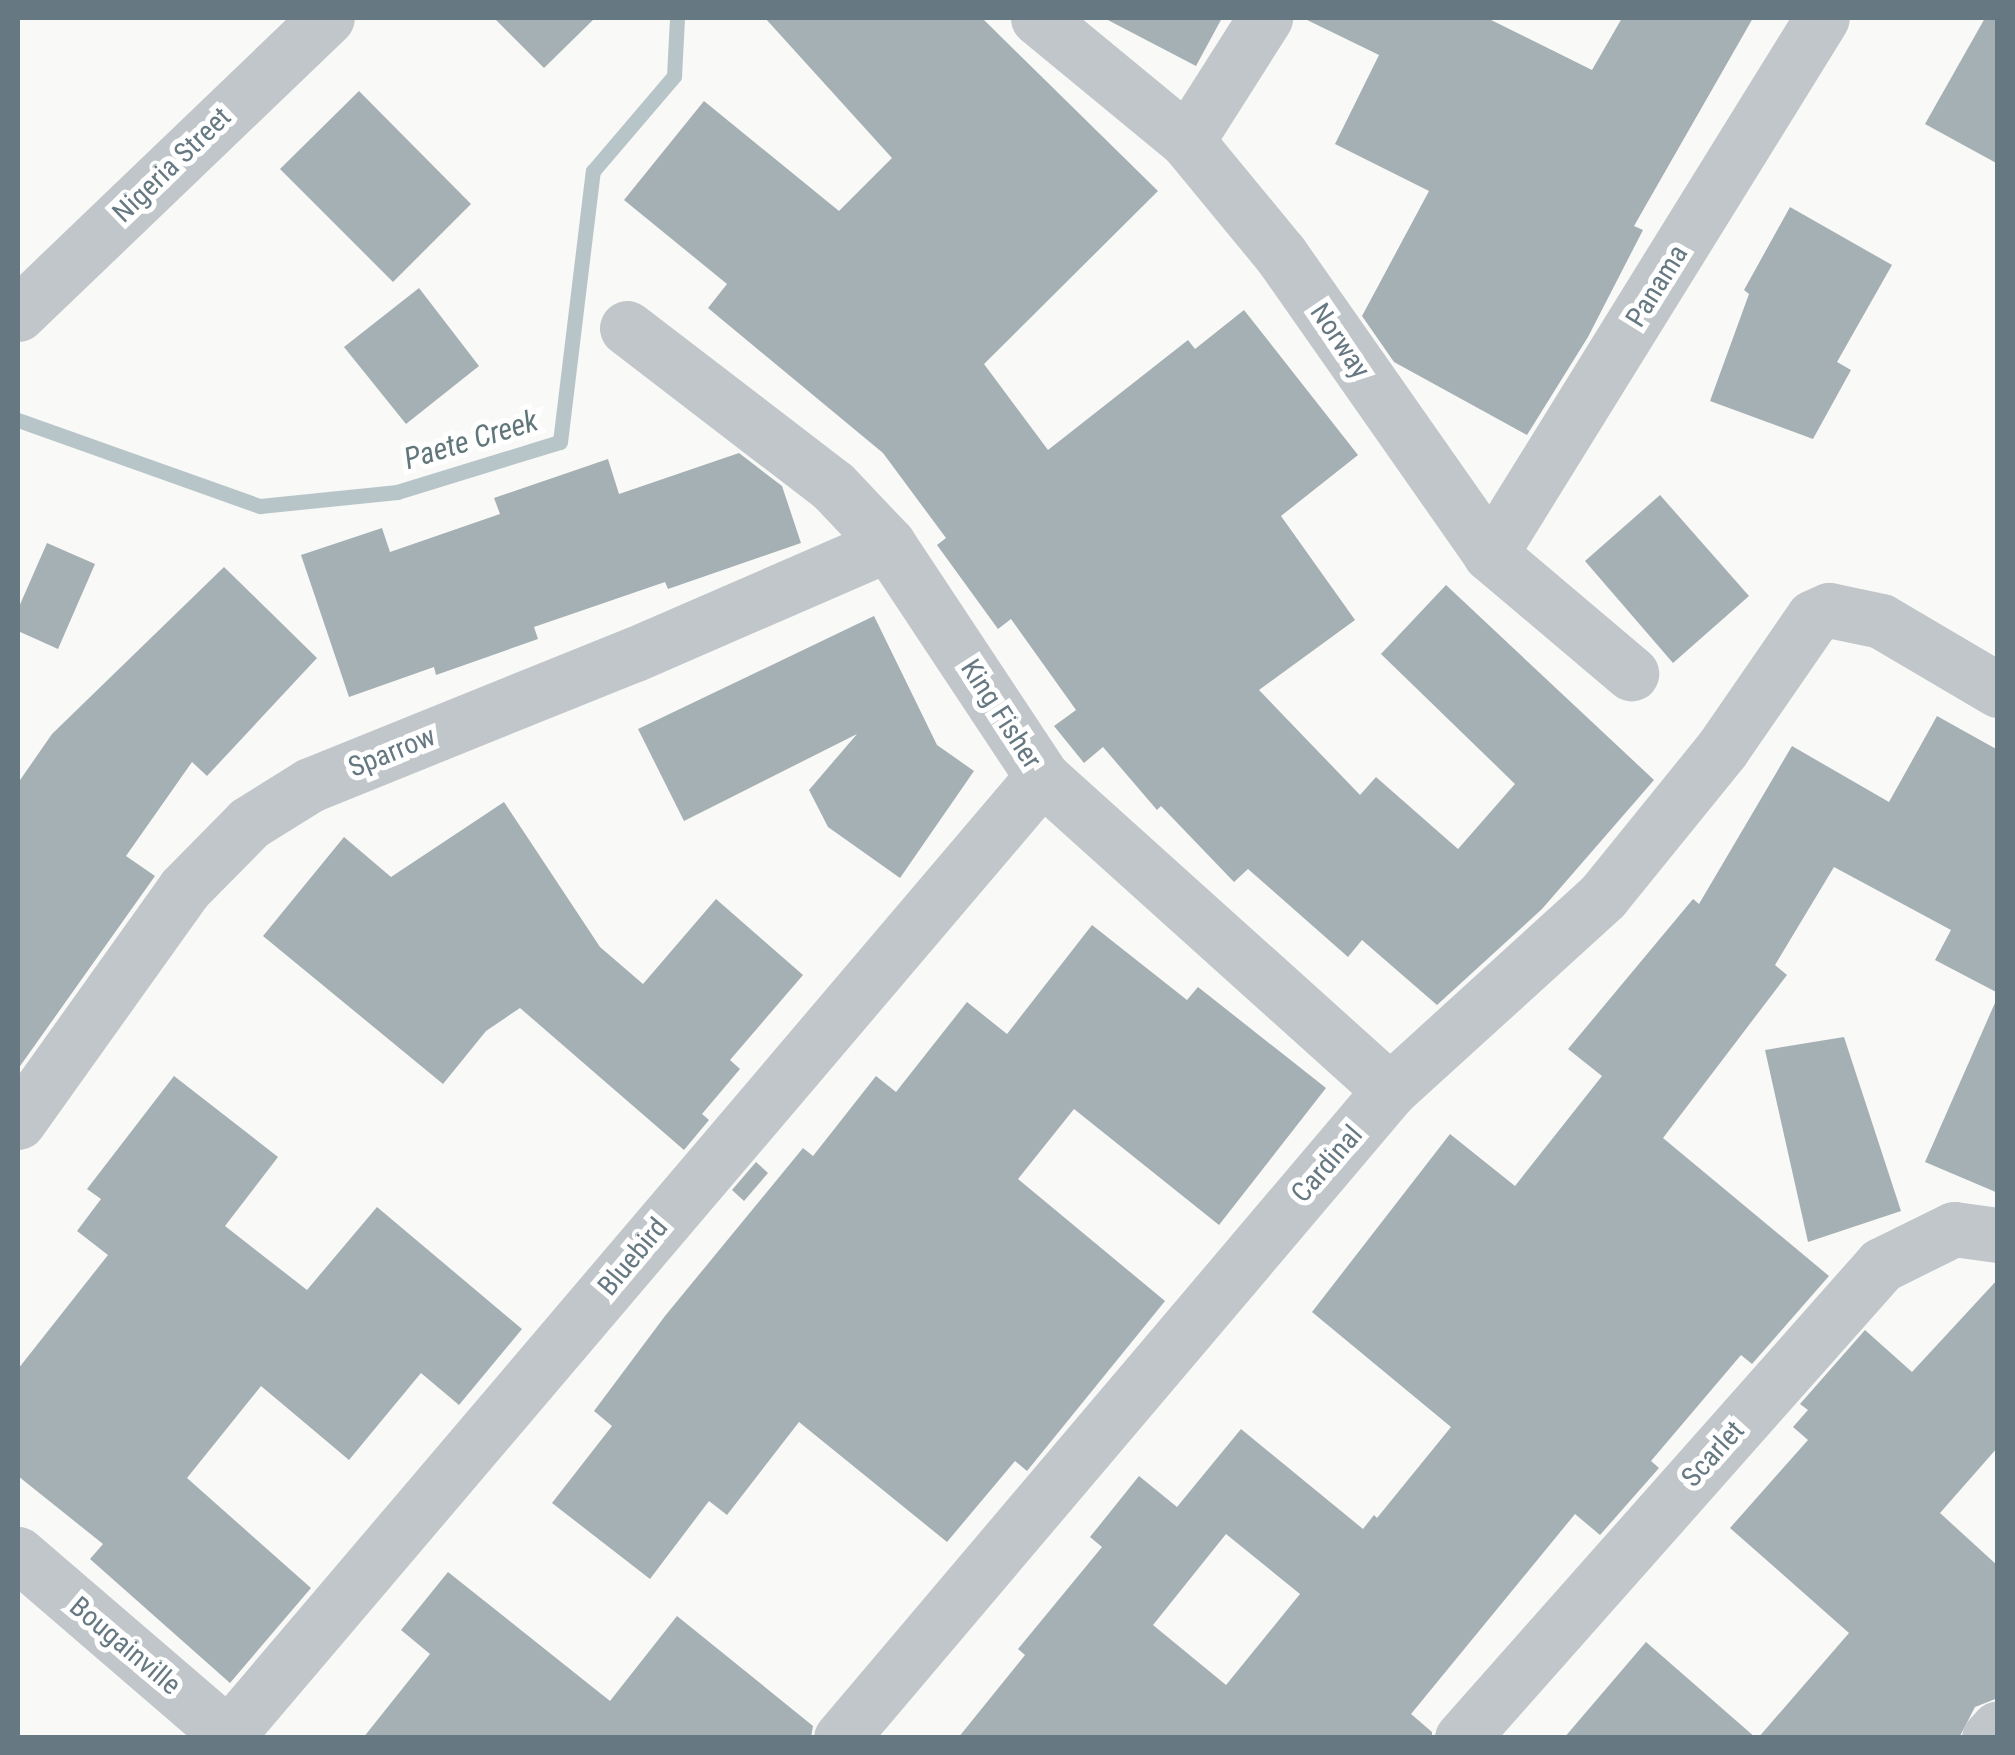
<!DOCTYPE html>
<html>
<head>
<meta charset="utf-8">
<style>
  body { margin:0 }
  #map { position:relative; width:2015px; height:1755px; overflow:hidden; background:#f9f9f7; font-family:"Roboto Condensed",sans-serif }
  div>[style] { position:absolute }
  .stream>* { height:15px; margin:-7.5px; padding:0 7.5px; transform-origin:7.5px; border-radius:7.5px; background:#b8c5c8 }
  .building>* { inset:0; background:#a5b0b4 }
  .minor>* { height:55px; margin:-27.5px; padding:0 27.5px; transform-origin:27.5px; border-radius:27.5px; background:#c0c6c9 }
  span { translate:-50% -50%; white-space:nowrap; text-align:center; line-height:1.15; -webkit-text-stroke:10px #fff; paint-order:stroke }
  .street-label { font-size:28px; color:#667881 }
  .water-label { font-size:30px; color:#60767a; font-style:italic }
  .frame { position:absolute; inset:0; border:20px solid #667881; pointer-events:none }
</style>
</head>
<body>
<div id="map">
  <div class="stream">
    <div style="left:18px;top:420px;width:257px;rotate:19.6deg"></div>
    <div style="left:260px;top:506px;width:138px;rotate:-5.8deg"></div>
    <div style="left:397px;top:492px;width:170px;rotate:-17.1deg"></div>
    <div style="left:560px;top:442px;width:273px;rotate:-83.1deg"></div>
    <div style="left:593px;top:171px;width:125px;rotate:-49.5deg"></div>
    <div style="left:674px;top:76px;width:58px;rotate:-87deg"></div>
  </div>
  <div class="building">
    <div style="clip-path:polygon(494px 18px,595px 18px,544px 68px)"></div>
    <div style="clip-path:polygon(765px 18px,982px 18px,1158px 191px,984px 364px,1048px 450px,1188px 340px,1195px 349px,1244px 310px,1358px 455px,1281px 516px,1355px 620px,1259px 690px,1360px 795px,1376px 777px,1458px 849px,1515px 784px,1381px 654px,1446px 585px,1654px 780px,1542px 909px,1437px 1005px,1362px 940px,1348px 957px,1248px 869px,1234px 882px,1161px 806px,1157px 810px,1103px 747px,1084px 763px,1054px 726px,1076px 710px,1011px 619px,998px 629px,937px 545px,946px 538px,883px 453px,708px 308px,727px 284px,624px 200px,704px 101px,839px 211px,892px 158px)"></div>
    <div style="clip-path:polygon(1104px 18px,1222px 18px,1196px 66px)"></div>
    <div style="clip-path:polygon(1303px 18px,1487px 18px,1592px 70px,1622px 18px,1753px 18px,1634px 226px,1643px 230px,1588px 337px,1527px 435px,1394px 362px,1362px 316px,1429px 191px,1335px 144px,1379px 55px)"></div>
    <div style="clip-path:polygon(1985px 18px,1998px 18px,1998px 164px,1925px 124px)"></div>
    <div style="clip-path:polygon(359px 91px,471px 204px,393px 282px,280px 169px)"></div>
    <div style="clip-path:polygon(1790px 207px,1892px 265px,1837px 362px,1851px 370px,1813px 439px,1710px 401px,1749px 294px,1744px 290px)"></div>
    <div style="clip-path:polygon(419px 288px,479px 366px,406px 424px,344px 347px)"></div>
    <div style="clip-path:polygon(739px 453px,782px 486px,801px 543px,668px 589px,665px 582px,534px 627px,538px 639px,436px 675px,434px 667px,349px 697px,301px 555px,382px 528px,390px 552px,500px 514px,494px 498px,608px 459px,619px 494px)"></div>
    <div style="clip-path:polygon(1660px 495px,1749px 596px,1673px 663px,1585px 561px)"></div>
    <div style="clip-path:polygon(47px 543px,95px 564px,58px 649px,18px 631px,18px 609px)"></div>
    <div style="clip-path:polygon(224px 567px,317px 658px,207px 776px,192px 762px,126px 856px,155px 876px,18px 1069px,18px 783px,52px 734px)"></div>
    <div style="clip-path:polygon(874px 616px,937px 745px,974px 771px,900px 878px,828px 827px,809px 790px,857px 734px,684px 821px,638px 729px)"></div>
    <div style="clip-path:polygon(evenodd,1937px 716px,1998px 750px,1998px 993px,1935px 960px,1951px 930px,1834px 867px,1775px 965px,1787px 975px,1663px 1138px,1829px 1276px,1752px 1364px,1741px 1355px,1651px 1461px,1659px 1468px,1600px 1535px,1575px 1514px,1411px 1714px,1432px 1732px,1432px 1738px,958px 1738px,1025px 1655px,1018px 1649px,1102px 1547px,1090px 1537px,1139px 1476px,1177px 1507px,1241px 1429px,1363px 1529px,1374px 1515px,1377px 1518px,1451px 1427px,1312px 1312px,1450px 1134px,1515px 1186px,1602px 1076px,1568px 1049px,1693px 899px,1699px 904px,1792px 746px,1889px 802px,1937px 716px,1226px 1534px,1300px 1594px,1226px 1685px,1153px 1625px,1226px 1534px)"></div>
    <div style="clip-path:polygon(504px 802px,600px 947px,643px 984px,716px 899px,803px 975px,730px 1060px,740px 1069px,702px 1114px,709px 1120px,684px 1150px,520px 1008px,486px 1031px,443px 1084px,263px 936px,344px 837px,391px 877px)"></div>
    <div style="clip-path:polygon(1092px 925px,1187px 1000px,1198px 987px,1326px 1088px,1219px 1225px,1074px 1109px,1018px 1179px,1165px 1301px,1027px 1471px,1015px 1461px,947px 1542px,799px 1422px,727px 1515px,709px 1501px,650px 1579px,552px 1503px,612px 1426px,594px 1411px,665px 1316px,803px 1148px,813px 1156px,876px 1076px,896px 1092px,967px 1002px,1007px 1034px)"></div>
    <div style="clip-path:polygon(1998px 996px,1998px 1193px,1925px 1162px)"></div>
    <div style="clip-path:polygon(1844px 1037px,1901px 1211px,1808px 1242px,1765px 1050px)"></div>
    <div style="clip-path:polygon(174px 1076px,278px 1157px,225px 1226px,307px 1290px,377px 1207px,522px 1329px,459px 1405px,421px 1373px,349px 1460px,261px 1386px,187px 1478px,311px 1588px,230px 1683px,90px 1559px,103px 1544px,18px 1476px,18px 1369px,108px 1255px,77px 1231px,101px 1199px,87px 1189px)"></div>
    <div style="clip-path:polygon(756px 1162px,768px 1173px,744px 1201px,732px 1190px)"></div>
    <div style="clip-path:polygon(1998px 1279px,1998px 1447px,1940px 1513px,1998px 1566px,1998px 1698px,1975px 1707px,1959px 1738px,1758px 1738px,1849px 1633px,1730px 1528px,1808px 1440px,1793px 1427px,1808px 1410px,1800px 1404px,1865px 1330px,1912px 1372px)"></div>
    <div style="clip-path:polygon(448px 1572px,610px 1701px,677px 1616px,813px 1726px,811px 1738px,363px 1738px,430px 1654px,401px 1630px)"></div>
    <div style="clip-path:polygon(1646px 1642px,1756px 1738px,1564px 1738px)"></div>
  </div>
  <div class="minor">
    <div style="left:1038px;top:18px;width:193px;rotate:39.5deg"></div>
    <div style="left:1187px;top:141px;width:148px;rotate:50.5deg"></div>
    <div style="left:1281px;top:255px;width:365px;rotate:55deg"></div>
    <div style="left:1490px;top:554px;width:185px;rotate:40.2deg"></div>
    <div style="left:1187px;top:141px;width:146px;rotate:-57.6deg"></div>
    <div style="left:18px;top:314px;width:428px;rotate:-43.8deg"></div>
    <div style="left:627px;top:328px;width:260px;rotate:37.5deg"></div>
    <div style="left:833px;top:486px;width:80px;rotate:46.5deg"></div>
    <div style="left:888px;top:544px;width:279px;rotate:56.5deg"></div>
    <div style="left:1042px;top:777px;width:468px;rotate:42deg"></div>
    <div style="left:1490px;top:554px;width:630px;rotate:-58.23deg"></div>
    <div style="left:18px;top:1122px;width:286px;rotate:-54.5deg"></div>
    <div style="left:184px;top:889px;width:93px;rotate:-45.4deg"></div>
    <div style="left:249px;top:823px;width:72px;rotate:-31.9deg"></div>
    <div style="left:310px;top:785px;width:350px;rotate:-22deg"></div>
    <div style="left:635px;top:654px;width:276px;rotate:-23.5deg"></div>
    <div style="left:18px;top:1554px;width:282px;rotate:40.7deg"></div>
    <div style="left:225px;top:1738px;width:1261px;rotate:-49.63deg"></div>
    <div style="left:841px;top:1738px;width:849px;rotate:-49.73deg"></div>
    <div style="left:1390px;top:1090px;width:288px;rotate:-42.3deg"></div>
    <div style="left:1603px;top:896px;width:189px;rotate:-51deg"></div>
    <div style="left:1722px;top:749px;width:160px;rotate:-55.4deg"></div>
    <div style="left:1813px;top:617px;width:17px;rotate:-24deg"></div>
    <div style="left:1829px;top:610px;width:53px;rotate:11.9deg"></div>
    <div style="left:1881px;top:621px;width:136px;rotate:30.5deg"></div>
    <div style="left:1462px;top:1738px;width:632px;rotate:-48.46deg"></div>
    <div style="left:1881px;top:1265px;width:81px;rotate:-26.3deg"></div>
    <div style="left:1954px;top:1229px;width:44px;rotate:7.8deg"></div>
    <div style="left:1989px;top:1738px;width:13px;rotate:-48deg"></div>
  </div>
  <div class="street-label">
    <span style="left:172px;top:165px;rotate:-44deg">Nigeria Street</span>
    <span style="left:1657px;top:286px;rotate:-58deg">Panama</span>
    <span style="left:1340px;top:341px;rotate:56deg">Norway</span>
    <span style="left:1001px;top:714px;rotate:57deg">King Fisher</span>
    <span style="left:392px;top:752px;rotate:-22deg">Sparrow</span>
    <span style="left:1327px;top:1164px;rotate:-49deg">Cardinal</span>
    <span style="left:633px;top:1257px;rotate:-50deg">Bluebird</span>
    <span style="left:1713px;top:1454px;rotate:-48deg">Scarlet</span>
    <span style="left:125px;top:1646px;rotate:40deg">Bougainville</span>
  </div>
  <div class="water-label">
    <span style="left:471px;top:440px;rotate:-17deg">Paete Creek</span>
  </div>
  <div class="frame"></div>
</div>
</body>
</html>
